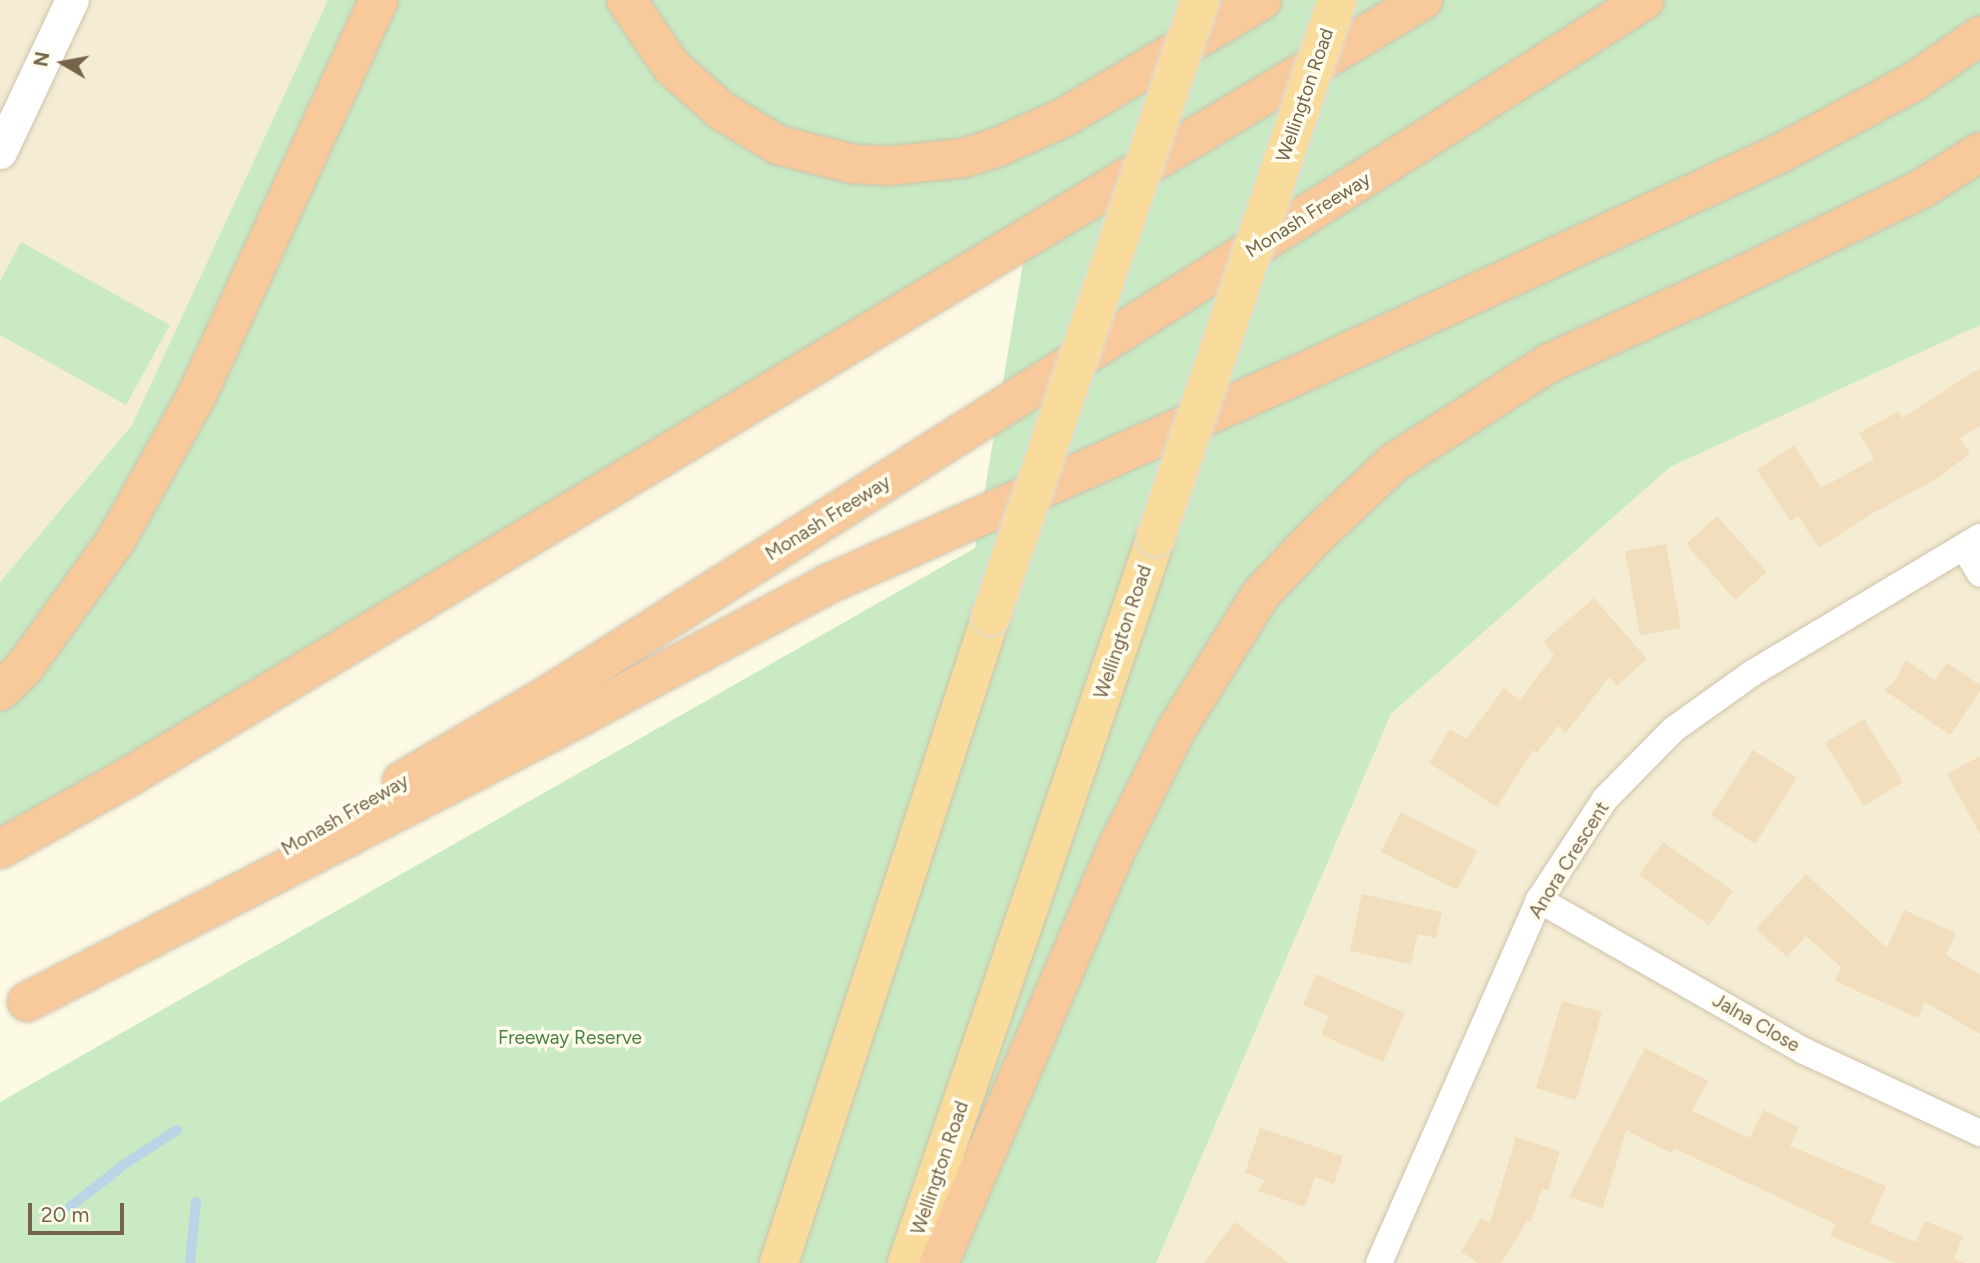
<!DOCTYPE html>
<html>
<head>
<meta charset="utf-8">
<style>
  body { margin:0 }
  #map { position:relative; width:1980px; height:1263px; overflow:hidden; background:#fcf9e4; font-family:Figtree,sans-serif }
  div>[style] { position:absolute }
  .residential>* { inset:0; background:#f4ecd3 }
  .green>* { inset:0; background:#c9eac3 }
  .stream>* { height:10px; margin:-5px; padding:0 5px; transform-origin:5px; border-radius:5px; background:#b9d5e6 }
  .building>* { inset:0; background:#f2debc }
  .roads { filter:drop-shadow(0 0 2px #cec2ab) drop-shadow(0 0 2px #cec2ab) }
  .minor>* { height:26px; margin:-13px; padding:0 13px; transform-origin:13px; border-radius:13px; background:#fff }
  .tertiary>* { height:33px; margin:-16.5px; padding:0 16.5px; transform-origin:16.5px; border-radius:16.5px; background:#fff }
  .trunk>* { height:38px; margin:-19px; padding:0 19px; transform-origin:19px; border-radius:19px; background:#f9dc9c }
  .motorway>* { height:38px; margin:-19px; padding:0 19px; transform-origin:19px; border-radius:19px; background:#f7c99b }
  .bridges { filter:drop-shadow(0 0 2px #e1ddd7) drop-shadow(0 0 2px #e1ddd7) }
  .trunk-bridge>* { height:38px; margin:-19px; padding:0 19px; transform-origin:19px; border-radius:19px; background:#f9dc9c }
  span { translate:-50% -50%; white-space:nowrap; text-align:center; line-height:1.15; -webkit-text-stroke:7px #fffceb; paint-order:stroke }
  .street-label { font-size:19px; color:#75634a }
  .park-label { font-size:19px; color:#488144 }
  .north { position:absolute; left:28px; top:28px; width:70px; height:70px; -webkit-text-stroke:5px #fffceb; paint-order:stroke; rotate:280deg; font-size:19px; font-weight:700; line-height:28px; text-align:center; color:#75634a }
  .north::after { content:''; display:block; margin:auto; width:24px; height:32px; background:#75634a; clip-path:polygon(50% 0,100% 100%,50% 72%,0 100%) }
  .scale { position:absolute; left:28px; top:1203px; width:96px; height:32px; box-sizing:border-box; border:4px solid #75634a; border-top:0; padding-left:9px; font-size:21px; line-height:24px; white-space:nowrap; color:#75634a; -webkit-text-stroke:5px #fffceb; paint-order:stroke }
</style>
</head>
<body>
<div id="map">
  <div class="residential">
    <div style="clip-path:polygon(0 0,328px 0,132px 425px,0 582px)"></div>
    <div style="clip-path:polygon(1980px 325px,1980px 1263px,1156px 1263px,1391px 714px,1670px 467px)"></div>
  </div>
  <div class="green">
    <div style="clip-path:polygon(328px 0,1980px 0,1980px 325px,1670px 467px,1391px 714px,1156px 1263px,0 1263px,0 1102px,975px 548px,1027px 240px,0 849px,0 582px,132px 425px)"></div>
    <div style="clip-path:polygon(21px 242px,170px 325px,126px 405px,0 335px,0 281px)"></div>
  </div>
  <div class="stream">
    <div style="left:70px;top:1207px;width:71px;rotate:-38.2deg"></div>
    <div style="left:126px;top:1163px;width:61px;rotate:-32.9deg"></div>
    <div style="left:190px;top:1263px;width:61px;rotate:-84.4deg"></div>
  </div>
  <div class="building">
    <div style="clip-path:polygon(1980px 368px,1980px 426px,1960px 438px,1970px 454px,1936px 479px,1871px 514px,1819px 548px,1798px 516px,1790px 521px,1757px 470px,1794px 445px,1821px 488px,1874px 459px,1859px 433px,1899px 411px,1902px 418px)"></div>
    <div style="clip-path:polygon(1717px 516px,1767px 572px,1735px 600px,1686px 544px)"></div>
    <div style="clip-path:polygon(1666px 544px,1681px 628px,1640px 635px,1625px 551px)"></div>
    <div style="clip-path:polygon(1594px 598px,1647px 659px,1617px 686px,1609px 677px,1566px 733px,1558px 726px,1537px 753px,1533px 750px,1497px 807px,1429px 763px,1450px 729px,1466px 739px,1504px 688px,1520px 700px,1554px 655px,1543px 642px)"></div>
    <div style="clip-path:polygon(1906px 660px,1935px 680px,1947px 663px,1980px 685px,1980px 691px,1950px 735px,1884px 690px,1894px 682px)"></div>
    <div style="clip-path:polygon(1864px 719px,1903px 782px,1864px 806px,1825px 743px)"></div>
    <div style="clip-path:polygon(1753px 750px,1797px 778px,1755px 844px,1711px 815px)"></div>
    <div style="clip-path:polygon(1980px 756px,1980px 834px,1947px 774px)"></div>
    <div style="clip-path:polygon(1401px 812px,1477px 851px,1457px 890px,1381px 852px)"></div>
    <div style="clip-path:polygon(1663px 842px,1733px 891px,1709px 925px,1639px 875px)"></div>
    <div style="clip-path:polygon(1806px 874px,1887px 948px,1904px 910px,1956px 933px,1946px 955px,1980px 975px,1980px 1034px,1925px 1002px,1918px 1018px,1835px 981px,1841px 967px,1806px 936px,1787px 957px,1756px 929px)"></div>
    <div style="clip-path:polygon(1362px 894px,1442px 912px,1436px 938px,1418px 934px,1411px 964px,1350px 951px)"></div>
    <div style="clip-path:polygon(1316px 974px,1405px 1013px,1383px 1062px,1321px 1035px,1329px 1016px,1303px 1005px)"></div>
    <div style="clip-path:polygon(1562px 1001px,1602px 1012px,1576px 1100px,1536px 1088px)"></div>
    <div style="clip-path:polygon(1645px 1048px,1708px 1081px,1692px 1111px,1750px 1138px,1763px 1110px,1799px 1127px,1790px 1146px,1886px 1186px,1870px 1223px,1916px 1242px,1925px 1221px,1963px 1236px,1954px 1259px,1964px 1263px,1897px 1263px,1830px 1236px,1835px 1224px,1674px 1148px,1671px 1153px,1626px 1130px,1603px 1208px,1569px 1197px)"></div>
    <div style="clip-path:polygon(1260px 1128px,1343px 1156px,1334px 1184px,1315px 1177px,1305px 1207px,1258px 1191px,1265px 1180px,1245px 1173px)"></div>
    <div style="clip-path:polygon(1516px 1137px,1560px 1151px,1548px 1191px,1542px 1188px,1531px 1222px,1527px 1221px,1501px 1263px,1479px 1263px,1461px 1252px,1481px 1218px,1490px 1223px)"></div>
    <div style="clip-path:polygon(1235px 1222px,1289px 1263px,1204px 1263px)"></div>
  </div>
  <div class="roads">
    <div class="minor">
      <div style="left:1964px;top:547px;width:31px;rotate:59deg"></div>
      <div style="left:1539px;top:900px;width:305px;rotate:29.7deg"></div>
      <div style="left:1804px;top:1051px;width:194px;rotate:25deg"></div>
      <div style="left:1379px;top:1263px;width:397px;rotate:-66.2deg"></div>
      <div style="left:1539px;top:900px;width:121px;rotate:-56.8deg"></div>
      <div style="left:1605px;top:799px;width:98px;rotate:-45.4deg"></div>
      <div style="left:1674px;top:729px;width:95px;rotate:-35.5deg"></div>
      <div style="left:1751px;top:674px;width:267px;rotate:-30.9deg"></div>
    </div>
    <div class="tertiary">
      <div style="left:0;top:152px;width:168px;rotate:-64.7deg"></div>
    </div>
    <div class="trunk">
      <div style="left:779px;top:1263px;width:681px;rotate:-71.86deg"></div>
      <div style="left:907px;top:1263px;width:768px;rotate:-71.07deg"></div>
    </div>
    <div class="motorway">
      <div style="left:626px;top:0;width:81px;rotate:55.5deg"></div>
      <div style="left:672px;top:67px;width:67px;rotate:41.3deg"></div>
      <div style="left:722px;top:111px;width:66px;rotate:31.3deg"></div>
      <div style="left:778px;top:145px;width:77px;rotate:14.2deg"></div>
      <div style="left:853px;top:164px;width:33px;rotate:3deg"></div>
      <div style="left:886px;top:166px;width:78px;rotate:-5.9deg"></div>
      <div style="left:964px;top:158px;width:36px;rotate:-18deg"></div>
      <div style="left:998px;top:147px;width:73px;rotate:-24.1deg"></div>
      <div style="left:1065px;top:117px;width:229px;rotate:-30.7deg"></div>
      <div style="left:0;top:691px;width:33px;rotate:-44deg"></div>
      <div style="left:24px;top:668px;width:158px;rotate:-54.3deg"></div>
      <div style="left:116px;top:540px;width:166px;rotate:-60.8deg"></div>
      <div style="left:197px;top:395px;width:435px;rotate:-65.3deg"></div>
      <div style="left:402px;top:781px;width:172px;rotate:-30.4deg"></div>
      <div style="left:550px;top:694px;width:1296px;rotate:-32.37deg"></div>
      <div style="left:0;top:849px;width:149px;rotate:-29.3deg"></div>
      <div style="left:130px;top:776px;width:1508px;rotate:-30.97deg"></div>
      <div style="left:27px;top:1002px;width:589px;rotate:-27.26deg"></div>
      <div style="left:551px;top:732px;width:314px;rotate:-28.1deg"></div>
      <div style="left:828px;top:584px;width:507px;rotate:-23.99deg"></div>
      <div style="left:1291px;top:378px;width:539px;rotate:-24.66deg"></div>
      <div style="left:1781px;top:153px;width:149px;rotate:-28.1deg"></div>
      <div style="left:1912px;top:83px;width:83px;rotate:-34.7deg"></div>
      <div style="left:939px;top:1263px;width:456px;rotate:-66.8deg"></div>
      <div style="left:1119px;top:844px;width:127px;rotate:-63.4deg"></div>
      <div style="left:1176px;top:730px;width:160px;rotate:-58deg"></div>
      <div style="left:1261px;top:594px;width:79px;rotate:-46.5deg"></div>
      <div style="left:1315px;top:537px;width:110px;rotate:-43.2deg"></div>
      <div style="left:1395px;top:462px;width:183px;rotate:-32.7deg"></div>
      <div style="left:1549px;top:363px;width:194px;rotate:-24.3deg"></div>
      <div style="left:1726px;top:283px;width:219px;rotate:-25.7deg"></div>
      <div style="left:1923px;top:188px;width:67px;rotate:-32.3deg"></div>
    </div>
  </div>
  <div class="bridges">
    <div class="trunk-bridge">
      <div style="left:1156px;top:537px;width:567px;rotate:-71.37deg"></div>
      <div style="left:991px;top:616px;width:650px;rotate:-71.26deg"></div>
    </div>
  </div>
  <div class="street-label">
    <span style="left:1305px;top:95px;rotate:-71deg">Wellington Road</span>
    <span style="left:1308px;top:215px;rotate:-32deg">Monash Freeway</span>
    <span style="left:828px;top:518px;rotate:-32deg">Monash Freeway</span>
    <span style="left:1123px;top:632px;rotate:-71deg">Wellington Road</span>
    <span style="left:345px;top:815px;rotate:-30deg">Monash Freeway</span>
    <span style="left:1569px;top:860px;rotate:-58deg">Anora Crescent</span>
    <span style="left:1756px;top:1023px;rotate:30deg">Jalna Close</span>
    <span style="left:940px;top:1168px;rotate:-71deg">Wellington Road</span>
  </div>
  <div class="park-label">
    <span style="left:570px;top:1038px">Freeway Reserve</span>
  </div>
  <div class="north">N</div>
  <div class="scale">20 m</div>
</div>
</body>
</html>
